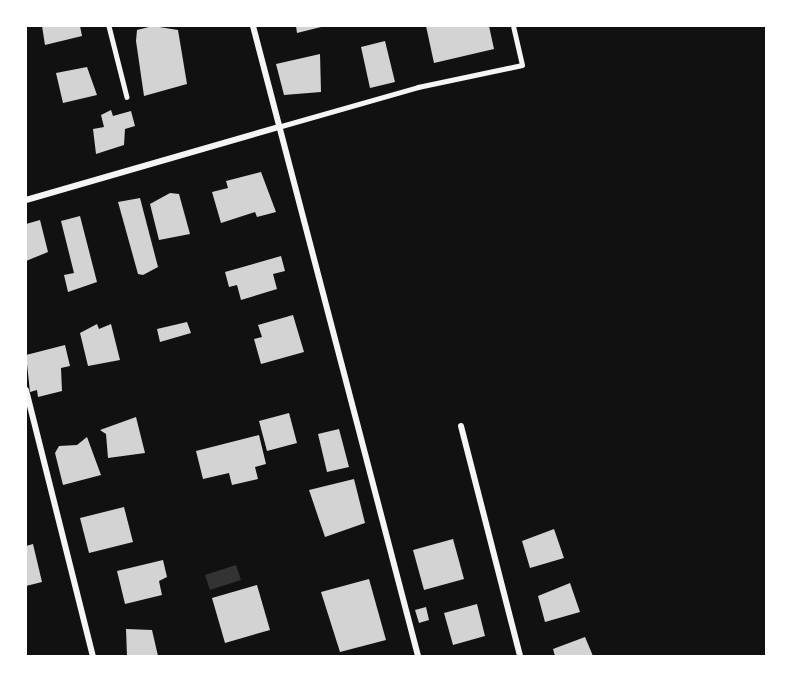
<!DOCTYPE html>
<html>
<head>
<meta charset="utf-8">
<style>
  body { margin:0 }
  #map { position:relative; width:792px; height:682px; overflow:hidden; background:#111; font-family:Bitter,serif }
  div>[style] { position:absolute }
  .water>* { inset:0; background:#333 }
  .building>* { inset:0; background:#d3d3d3 }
  .service>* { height:4.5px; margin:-2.25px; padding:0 2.25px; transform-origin:2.25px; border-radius:2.25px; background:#f5f5f5 }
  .minor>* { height:6px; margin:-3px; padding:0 3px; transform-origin:3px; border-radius:3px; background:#f5f5f5 }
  span { translate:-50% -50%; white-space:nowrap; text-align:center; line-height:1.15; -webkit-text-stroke:4.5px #fff; paint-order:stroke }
  .frame { position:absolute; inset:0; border:27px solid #fff; pointer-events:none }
</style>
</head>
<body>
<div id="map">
  <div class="water">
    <div style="clip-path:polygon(236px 565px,241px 580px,210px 590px,205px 575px)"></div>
  </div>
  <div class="building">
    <div style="clip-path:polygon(42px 26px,80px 26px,82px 36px,45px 45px)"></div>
    <div style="clip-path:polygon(153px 26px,178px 30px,187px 84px,144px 96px,136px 41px,137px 30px)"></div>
    <div style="clip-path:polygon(296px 26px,325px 26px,297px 33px)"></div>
    <div style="clip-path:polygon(426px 26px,489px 26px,494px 49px,434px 63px)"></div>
    <div style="clip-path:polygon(385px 41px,395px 82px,370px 88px,361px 47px)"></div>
    <div style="clip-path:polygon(320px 54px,321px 92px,284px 95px,276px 64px)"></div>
    <div style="clip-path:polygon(87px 67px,97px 95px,63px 103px,56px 73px)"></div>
    <div style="clip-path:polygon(111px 110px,113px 116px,131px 111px,135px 126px,125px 129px,124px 145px,96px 154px,93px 129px,104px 127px,101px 115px)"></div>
    <div style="clip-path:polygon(261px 172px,276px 212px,257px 217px,255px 212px,221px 223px,212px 192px,228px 188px,226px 181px)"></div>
    <div style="clip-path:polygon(170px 193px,179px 194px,190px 234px,159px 240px,150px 204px)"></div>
    <div style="clip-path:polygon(140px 198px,158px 267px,143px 275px,138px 274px,118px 202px)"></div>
    <div style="clip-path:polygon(80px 216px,97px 282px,68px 292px,64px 275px,74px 273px,61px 221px)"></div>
    <div style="clip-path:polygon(40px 220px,48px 252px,26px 261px,26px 224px)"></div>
    <div style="clip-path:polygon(281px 256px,285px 271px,273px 274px,277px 289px,241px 300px,237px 285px,229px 287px,225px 272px)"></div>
    <div style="clip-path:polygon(293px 315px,304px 352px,261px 364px,254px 339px,262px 337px,258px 325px)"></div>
    <div style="clip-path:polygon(187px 322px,191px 333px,160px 342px,157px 329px)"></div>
    <div style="clip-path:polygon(97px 324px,99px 329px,111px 324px,120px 360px,88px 366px,80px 333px)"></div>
    <div style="clip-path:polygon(65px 345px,70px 366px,61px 368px,62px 391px,38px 397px,37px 390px,30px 392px,26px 355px)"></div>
    <div style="clip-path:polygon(289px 413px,297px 443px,267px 451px,259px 421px)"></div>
    <div style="clip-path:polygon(136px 417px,145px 453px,108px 458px,106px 434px,100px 430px)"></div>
    <div style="clip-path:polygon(339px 429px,349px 467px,327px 472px,318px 434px)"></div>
    <div style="clip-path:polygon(259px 435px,266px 464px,255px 467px,258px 479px,232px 485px,229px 473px,203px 479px,196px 451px)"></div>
    <div style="clip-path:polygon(87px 437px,101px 475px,63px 485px,55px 453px,59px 446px,77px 445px)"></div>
    <div style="clip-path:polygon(354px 479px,365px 523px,325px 537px,309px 490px)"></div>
    <div style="clip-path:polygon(124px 507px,133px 542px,89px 553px,80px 518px)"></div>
    <div style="clip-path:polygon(554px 529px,564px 558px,530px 568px,522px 541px)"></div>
    <div style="clip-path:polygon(453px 539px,464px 579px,424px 590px,413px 550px)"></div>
    <div style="clip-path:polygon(33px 544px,42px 582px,26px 586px,26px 546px)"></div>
    <div style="clip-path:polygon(163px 560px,167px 577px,159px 581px,162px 595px,125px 604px,117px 571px)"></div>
    <div style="clip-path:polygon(369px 579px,386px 640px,340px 652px,321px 592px)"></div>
    <div style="clip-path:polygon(570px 583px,580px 612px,545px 622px,538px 596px)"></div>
    <div style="clip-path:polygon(257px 585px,270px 630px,225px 643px,212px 598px)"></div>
    <div style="clip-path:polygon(477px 604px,485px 636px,453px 645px,444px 613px)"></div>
    <div style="clip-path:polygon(426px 607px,429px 620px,419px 623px,415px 610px)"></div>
    <div style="clip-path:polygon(152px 630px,158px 656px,127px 656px,126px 629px)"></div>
    <div style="clip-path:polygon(585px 637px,593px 656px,555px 656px,553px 649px)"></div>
  </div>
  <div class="service">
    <div style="left:109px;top:26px;width:73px;rotate:75.8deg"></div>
    <div style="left:278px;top:127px;width:146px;rotate:-15.9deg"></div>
    <div style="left:418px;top:87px;width:106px;rotate:-11.9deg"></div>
    <div style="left:522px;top:65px;width:40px;rotate:-103deg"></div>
  </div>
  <div class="minor">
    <div style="left:253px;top:26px;width:651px;rotate:75.32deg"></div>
    <div style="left:26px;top:200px;width:260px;rotate:-16.1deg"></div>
    <div style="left:26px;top:390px;width:274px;rotate:75.9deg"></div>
    <div style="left:461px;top:426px;width:237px;rotate:75.6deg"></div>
  </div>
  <div class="frame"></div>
</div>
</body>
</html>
